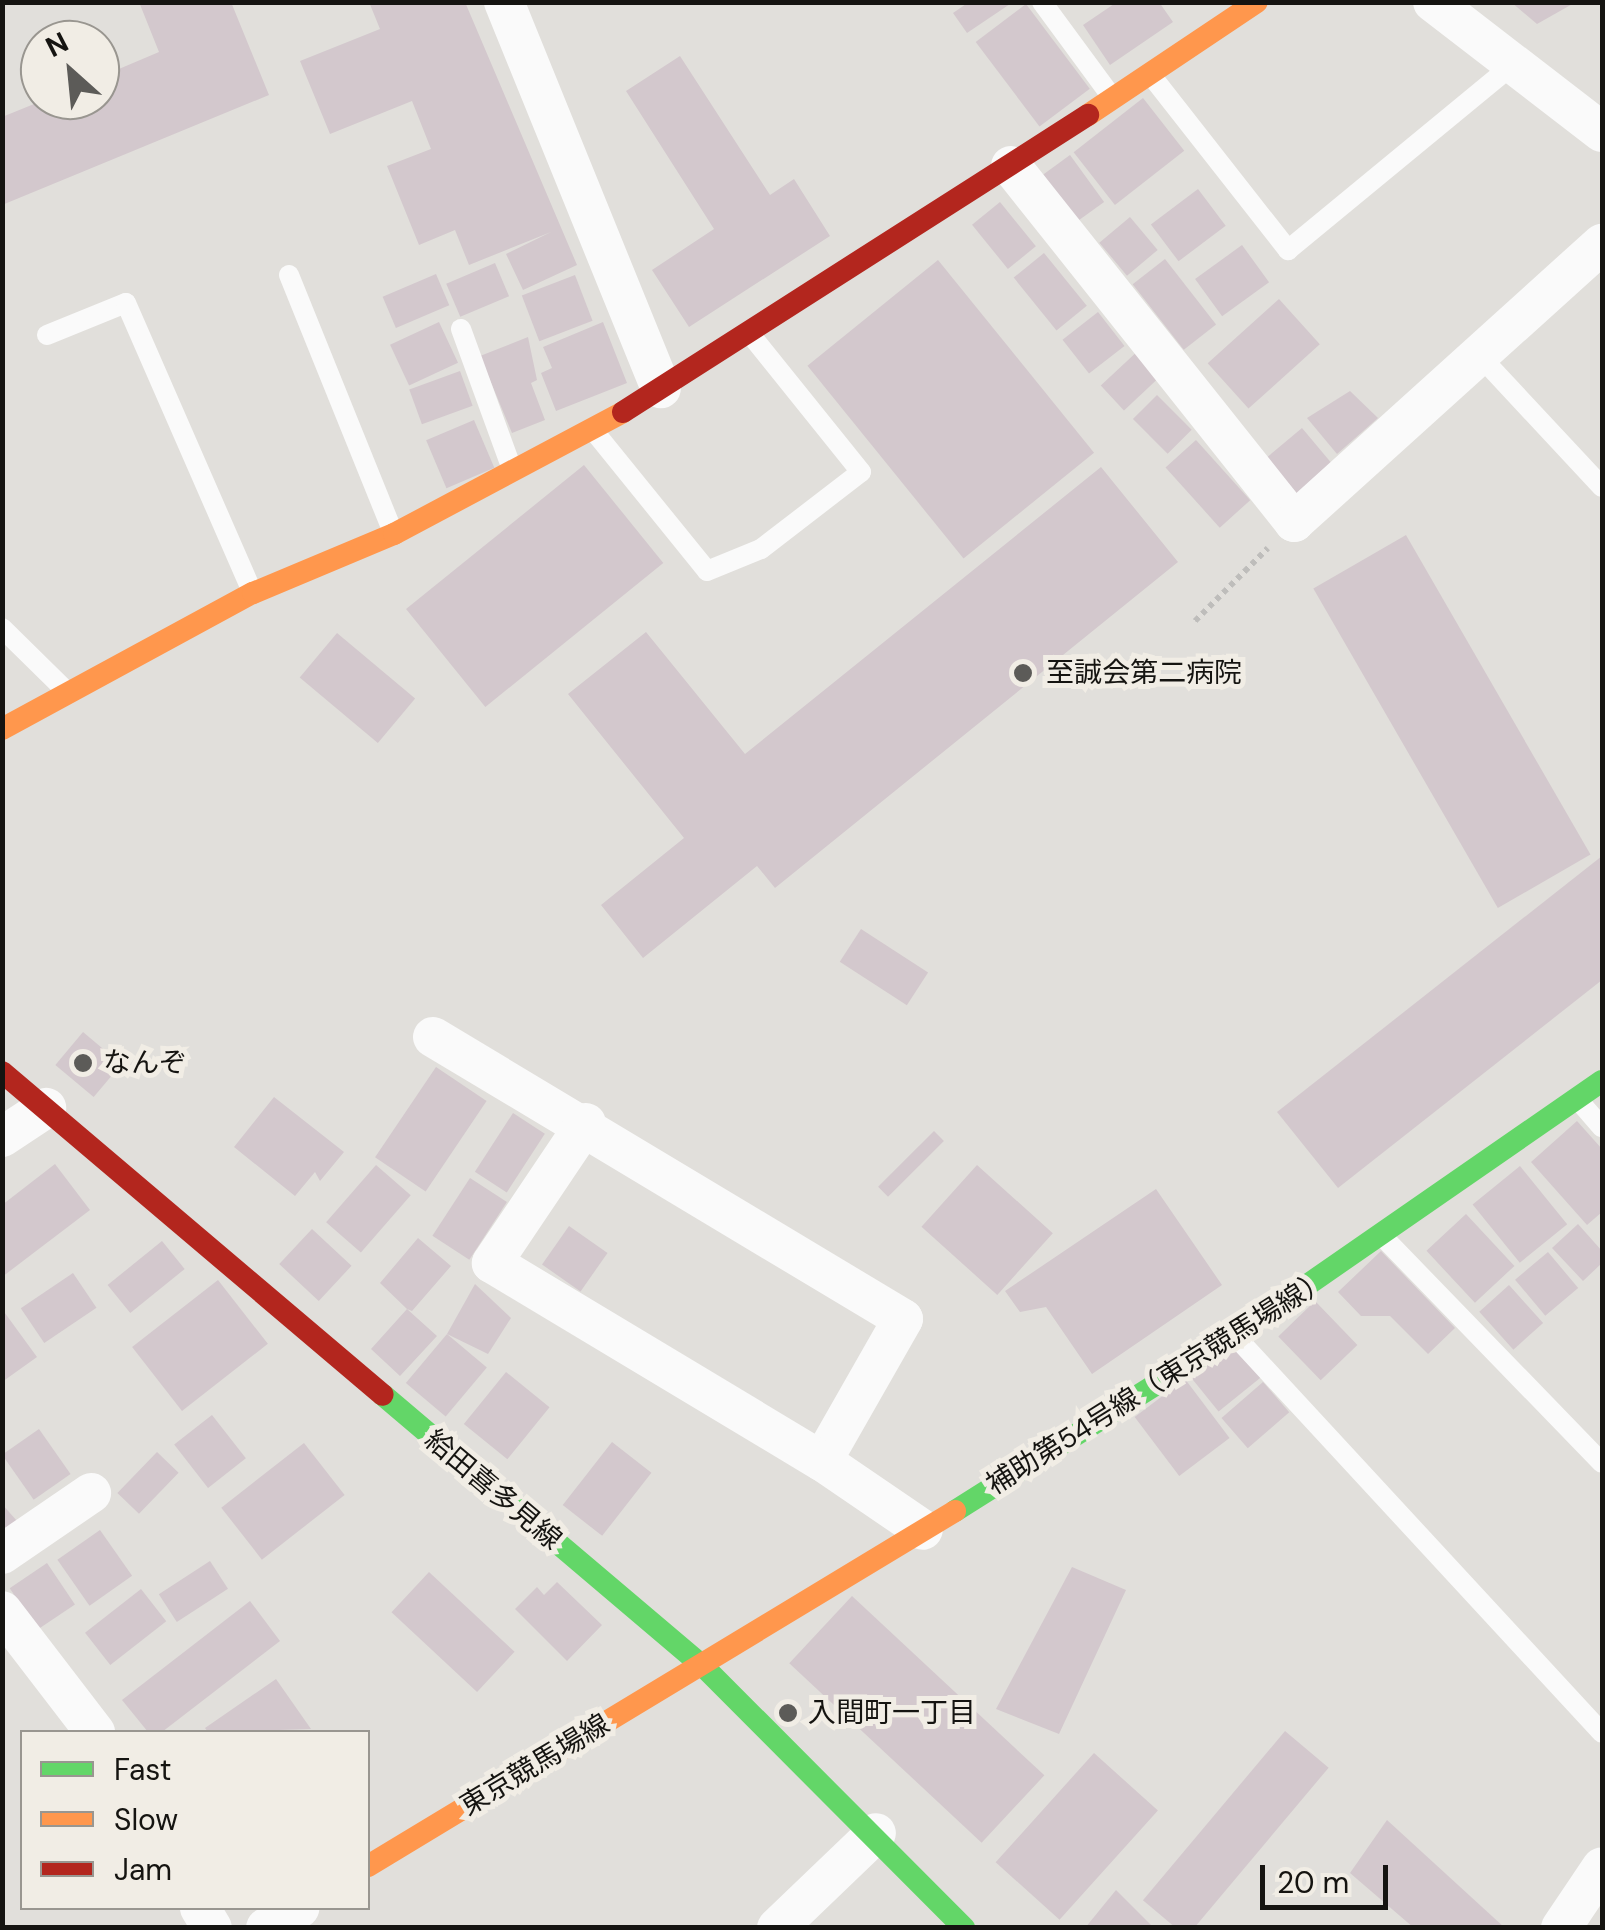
<!DOCTYPE html>
<html>
<head>
<meta charset="utf-8">
<style>
  body { margin:0 }
  #map { position:relative; width:1605px; height:1930px; overflow:hidden; background:#e1dfdb; font-family:"DM Sans","Noto Sans JP",sans-serif }
  div>[style] { position:absolute }
  [style*='--x'] { left:calc(var(--x)*1px); top:calc(var(--y)*1px); width:calc(var(--w)*1px); rotate:calc(var(--a)*1deg) }
  .building>* { inset:0; background:#d3c8cd; transform-origin:0 0 }
  .path>* { height:6px; margin-top:-3px; transform-origin:0; background:repeating-linear-gradient(90deg,#bebdbb 0 5px,transparent 0 10px) }
  .lane>* { height:20px; margin:-10px; padding:0 10px; transform-origin:10px; border-radius:10px; background:#fafafa }
  .street>* { height:40px; margin:-20px; padding:0 20px; transform-origin:20px; border-radius:20px; background:#fafafa }
  .fast>* { height:22px; margin:-11px; padding:0 11px; transform-origin:11px; border-radius:11px; background:#63d668 }
  .slow>* { height:22px; margin:-11px; padding:0 11px; transform-origin:11px; border-radius:11px; background:#ff974d }
  .jam>* { height:22px; margin:-11px; padding:0 11px; transform-origin:11px; border-radius:11px; background:#b3261e }
  .dots>* { width:28px; height:28px; translate:-50% -50%; box-sizing:border-box; border:5px solid #f1ede5; border-radius:50% }
  span { translate:-50% -50%; white-space:nowrap; text-align:center; line-height:1.15; -webkit-text-stroke:10px #f1ede5; paint-order:stroke }
  .poi-label { font-size:28px; color:#151411 }
  .left { translate:0 -50%; text-align:left }
  .street-label { font-size:28px; color:#151411 }
  .frame { position:absolute; inset:0; border:5px solid #151411; pointer-events:none }
  .legend { position:absolute; left:20px; top:1730px; width:350px; height:180px; box-sizing:border-box; background:#f1ede5; border:2px solid #999690; margin:0; padding:12px 18px; list-style:none; font-size:30px; color:#151411 }
  .legend li { display:flex; align-items:center; gap:20px; height:50px }
  .legend b { width:50px; border:2px solid #999690 }
  .north { position:absolute; left:20px; top:20px; width:100px; height:100px; box-sizing:border-box; background:#f1ede5; border:2px solid #999690; border-radius:50%; rotate:333deg; font-size:28px; font-weight:700; line-height:40px; text-align:center; color:#151411 }
  .north::after { content:''; display:block; margin:auto; width:35px; height:45px; background:#5c5b58; clip-path:polygon(50% 0,100% 100%,50% 72%,0 100%) }
  .scale { position:absolute; left:1260px; top:1865px; width:128px; height:45px; box-sizing:border-box; border:5px solid #151411; border-top:0; padding-left:12px; font-size:30px; line-height:35px; white-space:nowrap; color:#151411; -webkit-text-stroke:8px #f1ede5; paint-order:stroke }
</style>
</head>
<body>
<div id="map">
  <div class="building">
    <i style="clip-path:polygon(139px 2px,231px 2px,269px 95px,2px 205px,2px 117px,44px 100px,100px 100px,100px 77px,159px 52px)"></i>
    <i style="clip-path:polygon(369px 2px,465px 2px,577px 265px,523px 290px,506px 254px,551px 232px,469px 265px,455px 230px,419px 245px,387px 166px,431px 149px,412px 101px,330px 134px,300px 61px,380px 29px)"></i>
    <i style="clip-path:polygon(969px 2px,1013px 2px,967px 33px,953px 13px)"></i>
    <i style="clip-path:polygon(1117px 2px,1159px 2px,1173px 22px,1110px 65px,1083px 25px)"></i>
    <i style="clip-path:polygon(1511px 2px,1576px 2px,1537px 24px)"></i>
    <i style="left:1026px;top:4px;width:106px;height:63px;rotate:53deg"></i>
    <i style="clip-path:polygon(680px 56px,770px 195px,794px 179px,830px 236px,689px 327px,652px 270px,714px 229px,626px 91px)"></i>
    <i style="left:1143px;top:98px;width:67px;height:88px;rotate:52deg"></i>
    <i style="left:1070px;top:155px;width:58px;height:33px;rotate:54deg"></i>
    <i style="left:1198px;top:189px;width:46px;height:59px;rotate:53deg"></i>
    <i style="left:1000px;top:202px;width:57px;height:36px;rotate:51deg"></i>
    <i style="left:1130px;top:217px;width:43px;height:40px;rotate:50deg"></i>
    <i style="left:1242px;top:245px;width:46px;height:58px;rotate:54deg"></i>
    <i style="left:1044px;top:253px;width:68px;height:39px;rotate:51deg"></i>
    <i style="left:1165px;top:259px;width:83px;height:41px;rotate:52deg"></i>
    <i style="left:938px;top:260px;width:248px;height:168px;rotate:51deg"></i>
    <i style="left:495px;top:263px;width:36px;height:53px;rotate:67deg"></i>
    <i style="left:436px;top:274px;width:34px;height:58px;rotate:67deg"></i>
    <i style="left:575px;top:275px;width:49px;height:57px;rotate:69deg"></i>
    <i style="left:1279px;top:299px;width:61px;height:96px;rotate:48deg"></i>
    <i style="left:1098px;top:312px;width:43px;height:45px;rotate:52deg"></i>
    <i style="left:439px;top:322px;width:45px;height:54px;rotate:65deg"></i>
    <i style="clip-path:polygon(603px 322px,627px 383px,556px 411px,541px 373px,552px 368px,543px 347px)"></i>
    <i style="clip-path:polygon(528px 337px,537px 380px,531px 383px,545px 420px,512px 433px,480px 356px)"></i>
    <i style="left:1141px;top:348px;width:34px;height:55px;rotate:47deg"></i>
    <i style="left:460px;top:371px;width:37px;height:54px;rotate:70deg"></i>
    <i style="clip-path:polygon(1350px 391px,1378px 418px,1337px 454px,1307px 418px)"></i>
    <i style="left:1157px;top:395px;width:49px;height:34px;rotate:45deg"></i>
    <i style="left:474px;top:420px;width:52px;height:52px;rotate:67deg"></i>
    <i style="left:1302px;top:428px;width:47px;height:46px;rotate:50deg"></i>
    <i style="left:1196px;top:440px;width:81px;height:41px;rotate:48deg"></i>
    <i style="left:584px;top:465px;width:126px;height:229px;rotate:51deg"></i>
    <i style="clip-path:polygon(1101px 467px,1178px 562px,775px 888px,757px 866px,643px 958px,601px 905px,684px 838px,568px 694px,646px 632px,745px 754px)"></i>
    <i style="left:1406px;top:535px;width:369px;height:107px;rotate:60deg"></i>
    <i style="left:337px;top:633px;width:102px;height:58px;rotate:40deg"></i>
    <i style="clip-path:polygon(1602px 856px,1602px 980px,1338px 1188px,1277px 1112px)"></i>
    <i style="left:861px;top:929px;width:80px;height:39px;rotate:33deg"></i>
    <i style="left:83px;top:1032px;width:50px;height:43px;rotate:40deg"></i>
    <i style="left:436px;top:1067px;width:61px;height:109px;rotate:34deg"></i>
    <i style="clip-path:polygon(274px 1097px,344px 1152px,320px 1181px,315px 1172px,295px 1196px,234px 1147px)"></i>
    <i style="left:513px;top:1113px;width:38px;height:70px;rotate:33deg"></i>
    <i style="clip-path:polygon(1577px 1121px,1602px 1149px,1602px 1212px,1587px 1225px,1531px 1162px)"></i>
    <i style="left:934px;top:1131px;width:14px;height:79px;rotate:45deg"></i>
    <i style="clip-path:polygon(55px 1164px,90px 1210px,2px 1277px,2px 1205px)"></i>
    <i style="left:376px;top:1165px;width:46px;height:76px;rotate:41deg"></i>
    <i style="left:977px;top:1165px;width:102px;height:83px;rotate:42deg"></i>
    <i style="left:1520px;top:1166px;width:75px;height:61px;rotate:51deg"></i>
    <i style="left:470px;top:1178px;width:44px;height:69px;rotate:33deg"></i>
    <i style="clip-path:polygon(1156px 1189px,1222px 1285px,1092px 1374px,1046px 1307px,1020px 1312px,1005px 1291px)"></i>
    <i style="left:1466px;top:1214px;width:71px;height:54px;rotate:47deg"></i>
    <i style="clip-path:polygon(1578px 1224px,1602px 1251px,1602px 1263px,1583px 1281px,1552px 1248px)"></i>
    <i style="left:569px;top:1226px;width:47px;height:47px;rotate:35deg"></i>
    <i style="left:312px;top:1229px;width:54px;height:48px;rotate:43deg"></i>
    <i style="clip-path:polygon(418px 1238px,451px 1266px,412px 1311px,407px 1309px,437px 1336px,400px 1376px,371px 1349px,407px 1309px,380px 1283px)"></i>
    <i style="left:162px;top:1241px;width:36px;height:70px;rotate:51deg"></i>
    <i style="clip-path:polygon(1381px 1251px,1455px 1328px,1428px 1354px,1390px 1316px,1361px 1316px,1338px 1292px)"></i>
    <i style="left:1548px;top:1252px;width:47px;height:43px;rotate:50deg"></i>
    <i style="left:73px;top:1273px;width:42px;height:63px;rotate:56deg"></i>
    <i style="left:218px;top:1280px;width:81px;height:109px;rotate:52deg"></i>
    <i style="clip-path:polygon(475px 1284px,511px 1318px,488px 1354px,447px 1334px)"></i>
    <i style="left:1509px;top:1285px;width:51px;height:40px;rotate:48deg"></i>
    <i style="left:1315px;top:1301px;width:61px;height:51px;rotate:46deg"></i>
    <i style="clip-path:polygon(2px 1309px,37px 1357px,2px 1382px)"></i>
    <i style="left:447px;top:1334px;width:52px;height:64px;rotate:40deg"></i>
    <i style="left:1233px;top:1342px;width:45px;height:55px;rotate:51deg"></i>
    <i style="left:506px;top:1372px;width:56px;height:67px;rotate:39deg"></i>
    <i style="left:1185px;top:1379px;width:74px;height:63px;rotate:53deg"></i>
    <i style="left:1263px;top:1382px;width:40px;height:55px;rotate:49deg"></i>
    <i style="left:212px;top:1415px;width:55px;height:48px;rotate:52deg"></i>
    <i style="left:39px;top:1429px;width:55px;height:45px;rotate:55deg"></i>
    <i style="left:612px;top:1442px;width:50px;height:80px;rotate:38deg"></i>
    <i style="left:304px;top:1443px;width:66px;height:105px;rotate:52deg"></i>
    <i style="left:157px;top:1452px;width:30px;height:57px;rotate:44deg"></i>
    <i style="clip-path:polygon(2px 1504px,17px 1521px,2px 1533px)"></i>
    <i style="left:100px;top:1530px;width:56px;height:52px;rotate:55deg"></i>
    <i style="left:210px;top:1561px;width:33px;height:61px;rotate:57deg"></i>
    <i style="left:47px;top:1563px;width:50px;height:45px;rotate:56deg"></i>
    <i style="clip-path:polygon(1072px 1567px,1126px 1590px,1059px 1734px,996px 1709px)"></i>
    <i style="left:429px;top:1572px;width:117px;height:55px;rotate:43deg"></i>
    <i style="clip-path:polygon(557px 1582px,602px 1625px,567px 1661px,515px 1609px,537px 1587px,544px 1595px)"></i>
    <i style="left:141px;top:1589px;width:41px;height:71px;rotate:52deg"></i>
    <i style="left:852px;top:1596px;width:263px;height:92px;rotate:43deg"></i>
    <i style="clip-path:polygon(250px 1601px,280px 1641px,162px 1732px,148px 1732px,122px 1700px)"></i>
    <i style="clip-path:polygon(276px 1679px,311px 1729px,208px 1732px,205px 1728px)"></i>
    <i style="left:1285px;top:1731px;width:57px;height:221px;rotate:40deg"></i>
    <i style="left:1094px;top:1753px;width:86px;height:147px;rotate:42deg"></i>
    <i style="clip-path:polygon(1387px 1820px,1505px 1928px,1414px 1928px,1350px 1873px)"></i>
    <i style="clip-path:polygon(1116px 1890px,1154px 1928px,1085px 1928px)"></i>
  </div>
  <div class="path">
    <i style="--x:1195;--y:621;--w:103;--a:-45"></i>
  </div>
  <div class="lane">
    <i style="--x:1042;--y:2;--w:117;--a:53.7"></i>
    <i style="--x:1150;--y:74;--w:224;--a:51.9"></i>
    <i style="--x:1288;--y:250;--w:289;--a:-39.5"></i>
    <i style="--x:289;--y:275;--w:277;--a:68"></i>
    <i style="--x:461;--y:329;--w:149;--a:70"></i>
    <i style="--x:47;--y:335;--w:85;--a:-22.1"></i>
    <i style="--x:126;--y:303;--w:315;--a:66.4"></i>
    <i style="--x:1478;--y:354;--w:182;--a:47"></i>
    <i style="--x:593;--y:430;--w:181;--a:51"></i>
    <i style="--x:707;--y:571;--w:58;--a:-22.2"></i>
    <i style="--x:761;--y:549;--w:126;--a:-37.6"></i>
    <i style="--x:861;--y:472;--w:176;--a:-128.8"></i>
    <i style="--x:2;--y:628;--w:88;--a:44.5"></i>
    <i style="--x:1579;--y:1101;--w:35;--a:49"></i>
    <i style="--x:1384;--y:1238;--w:313;--a:45.9"></i>
    <i style="--x:1236;--y:1337;--w:539;--a:47.25"></i>
  </div>
  <div class="street">
    <i style="--x:504;--y:2;--w:417;--a:67.9"></i>
    <i style="--x:1433;--y:2;--w:213;--a:37.6"></i>
    <i style="--x:1011;--y:166;--w:455;--a:51.5"></i>
    <i style="--x:1294;--y:522;--w:415;--a:-42.1"></i>
    <i style="--x:433;--y:1037;--w:548;--a:30.96"></i>
    <i style="--x:903;--y:1319;--w:163;--a:119.7"></i>
    <i style="--x:586;--y:1123;--w:169;--a:123.9"></i>
    <i style="--x:492;--y:1263;--w:385;--a:31"></i>
    <i style="--x:822;--y:1461;--w:122;--a:34.3"></i>
    <i style="--x:2;--y:1137;--w:53;--a:-33.4"></i>
    <i style="--x:2;--y:1554;--w:108;--a:-34.4"></i>
    <i style="--x:2;--y:1611;--w:153;--a:52.5"></i>
    <i style="--x:200;--y:1908;--w:23;--a:59"></i>
    <i style="--x:266;--y:1928;--w:39;--a:-31"></i>
    <i style="--x:777;--y:1928;--w:137;--a:-43.8"></i>
    <i style="--x:1561;--y:1928;--w:73;--a:-56.1"></i>
  </div>
  <div class="fast">
    <i style="--x:383;--y:1395;--w:419;--a:40.3"></i>
    <i style="--x:703;--y:1666;--w:370;--a:45.1"></i>
    <i style="--x:955;--y:1511;--w:331;--a:-32.2"></i>
    <i style="--x:1235;--y:1335;--w:446;--a:-34.7"></i>
  </div>
  <div class="slow">
    <i style="--x:1088;--y:115;--w:203;--a:-33.8"></i>
    <i style="--x:2;--y:729;--w:285;--a:-28.5"></i>
    <i style="--x:253;--y:593;--w:153;--a:-22.7"></i>
    <i style="--x:394;--y:534;--w:259;--a:-28"></i>
    <i style="--x:368;--y:1866;--w:686;--a:-31.16"></i>
  </div>
  <div class="jam">
    <i style="--x:623;--y:412;--w:552;--a:-32.57"></i>
    <i style="--x:2;--y:1072;--w:499;--a:40.3"></i>
  </div>
  <div class="dots">
    <i style="left:1023px;top:673px;background:#5c5b58"></i>
    <i style="left:83px;top:1063px;background:#5c5b58"></i>
    <i style="left:788px;top:1713px;background:#5c5b58"></i>
  </div>
  <div class="poi-label">
    <span class="left" style="left:1046px;top:673px">至誠会第二病院</span>
    <span class="left" style="left:103px;top:1063px">なんぞ</span>
    <span class="left" style="left:808px;top:1713px">入間町一丁目</span>
  </div>
  <div class="street-label">
    <span style="left:1158px;top:1382px;rotate:-32deg">補助第54号線（東京競馬場線）</span>
    <span style="left:493px;top:1490px;rotate:40deg">給田喜多見線</span>
    <span style="left:535px;top:1765px;rotate:-31deg">東京競馬場線</span>
  </div>
  <div class="frame"></div>
  <ul class="legend">
  <li><b style="height:12px;background:#63d668"></b>Fast</li>
  <li><b style="height:12px;background:#ff974d"></b>Slow</li>
  <li><b style="height:12px;background:#b3261e"></b>Jam</li>
  </ul>
  <div class="north">N</div>
  <div class="scale">20 m</div>
</div>
</body>
</html>
